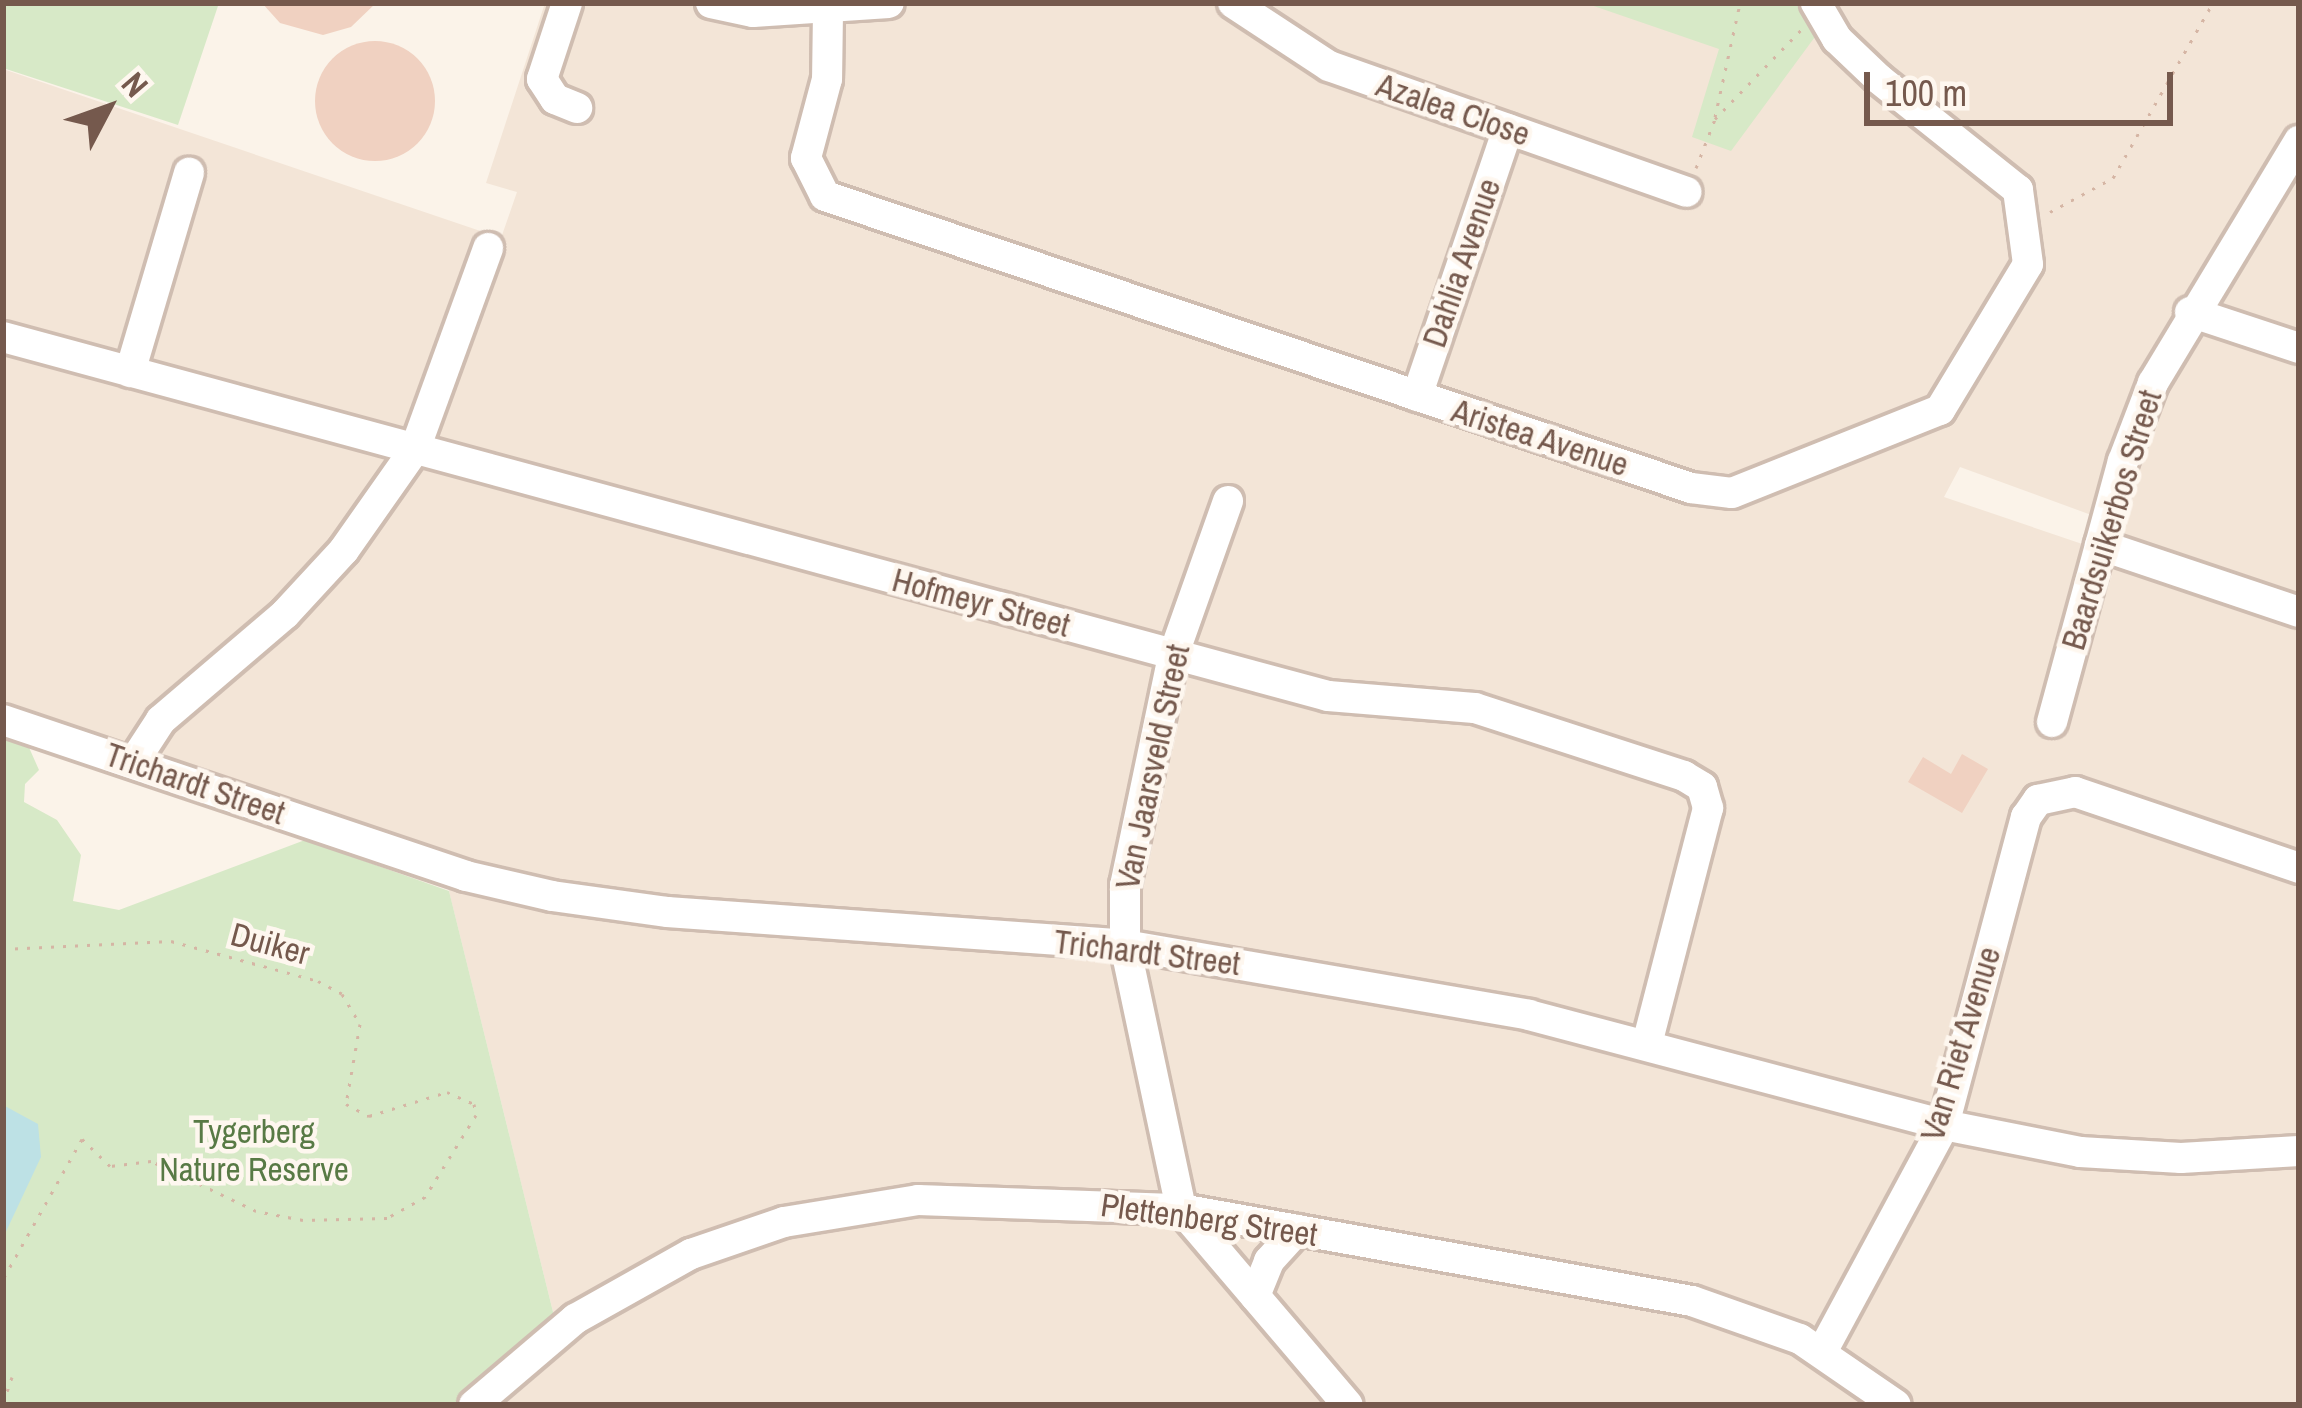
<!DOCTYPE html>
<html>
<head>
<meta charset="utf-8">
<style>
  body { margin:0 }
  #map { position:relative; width:2302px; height:1408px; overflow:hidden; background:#fbf3e9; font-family:"Archivo Narrow",sans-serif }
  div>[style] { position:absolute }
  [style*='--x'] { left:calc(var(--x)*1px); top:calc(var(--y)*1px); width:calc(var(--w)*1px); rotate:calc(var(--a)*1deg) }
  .residential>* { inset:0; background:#f3e5d7 }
  .green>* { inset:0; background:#d7e9c7 }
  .water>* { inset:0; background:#bde1e5 }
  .building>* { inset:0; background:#f0d1c1 }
  .round { border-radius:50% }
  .path>* { height:3px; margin-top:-1.5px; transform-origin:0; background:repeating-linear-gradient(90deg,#d5b5a4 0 3px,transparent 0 12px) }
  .roads { filter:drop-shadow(3px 0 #cfbdb1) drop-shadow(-3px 0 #cfbdb1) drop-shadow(0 3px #cfbdb1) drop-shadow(0 -3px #cfbdb1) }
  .minor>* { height:30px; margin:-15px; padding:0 15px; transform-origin:15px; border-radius:15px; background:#fff }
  span { translate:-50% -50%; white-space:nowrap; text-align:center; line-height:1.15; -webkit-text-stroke:9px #fef7ef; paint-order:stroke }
  .street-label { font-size:33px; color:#75594d }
  .park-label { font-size:33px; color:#587a45 }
  .frame { position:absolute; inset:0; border:6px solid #75594d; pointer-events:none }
  .north { position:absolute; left:48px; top:48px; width:120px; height:120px; -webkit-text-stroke:9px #fef7ef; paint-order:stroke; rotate:49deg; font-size:33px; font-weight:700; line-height:48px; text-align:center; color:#75594d }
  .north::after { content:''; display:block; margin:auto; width:42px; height:54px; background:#75594d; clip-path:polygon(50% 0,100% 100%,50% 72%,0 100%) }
  .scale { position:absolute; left:1864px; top:72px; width:309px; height:54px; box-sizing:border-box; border:6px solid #75594d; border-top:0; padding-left:15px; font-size:36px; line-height:42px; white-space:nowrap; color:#75594d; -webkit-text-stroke:9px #fef7ef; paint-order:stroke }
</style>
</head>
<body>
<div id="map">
  <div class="residential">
    <i style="clip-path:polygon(evenodd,545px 3px,2299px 3px,2299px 1405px,472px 1405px,555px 1320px,444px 871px,3px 721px,3px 69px,501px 238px,517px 192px,486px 183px,545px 3px,1960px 467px,2105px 520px,2097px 549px,1944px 497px,1960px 467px)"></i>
  </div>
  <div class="green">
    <i style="clip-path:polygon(3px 3px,219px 3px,178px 125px,3px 68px)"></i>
    <i style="clip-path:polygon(1585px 3px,1806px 3px,1820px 30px,1731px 151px,1692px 137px,1719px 49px)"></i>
    <i style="clip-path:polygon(3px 737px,27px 743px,39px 770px,25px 784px,24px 802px,57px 820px,81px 855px,73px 901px,119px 910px,305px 840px,449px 891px,555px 1320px,463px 1405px,3px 1405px)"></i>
  </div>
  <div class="water">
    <i style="clip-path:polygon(3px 1105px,38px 1124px,41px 1157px,3px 1238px)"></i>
  </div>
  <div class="building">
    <i style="clip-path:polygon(262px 3px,376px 3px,351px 27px,323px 35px,280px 23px)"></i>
    <i class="round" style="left:315px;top:41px;width:120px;height:120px"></i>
    <i style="clip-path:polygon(1962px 754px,1988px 769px,1962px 813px,1908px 782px,1923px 757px,1951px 774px)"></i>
  </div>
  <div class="path">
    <i style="--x:1715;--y:117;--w:117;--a:-77.6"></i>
    <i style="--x:1696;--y:168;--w:53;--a:-68.8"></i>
    <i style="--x:1715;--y:119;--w:124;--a:-46"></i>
    <i style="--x:2050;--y:212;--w:72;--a:-28.4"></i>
    <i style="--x:2113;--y:178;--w:202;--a:-60.3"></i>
    <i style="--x:3;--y:949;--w:168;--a:-2.7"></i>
    <i style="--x:171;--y:941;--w:152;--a:15.2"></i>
    <i style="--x:318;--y:981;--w:27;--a:28"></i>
    <i style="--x:342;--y:994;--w:35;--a:59"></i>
    <i style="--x:360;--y:1024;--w:81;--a:99.9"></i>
    <i style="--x:346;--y:1104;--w:26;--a:28"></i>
    <i style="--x:369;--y:1116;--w:82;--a:-17.1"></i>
    <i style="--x:447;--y:1092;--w:30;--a:24"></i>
    <i style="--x:474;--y:1104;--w:11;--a:80"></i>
    <i style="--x:476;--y:1115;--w:97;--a:121.9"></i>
    <i style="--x:425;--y:1197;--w:43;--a:151.1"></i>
    <i style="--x:387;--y:1218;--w:84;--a:178.6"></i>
    <i style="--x:303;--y:1220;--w:48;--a:-169.2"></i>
    <i style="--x:256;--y:1211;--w:116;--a:-154.5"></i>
    <i style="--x:151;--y:1161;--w:41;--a:173"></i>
    <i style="--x:110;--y:1166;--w:39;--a:-136"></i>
    <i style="--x:82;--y:1139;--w:161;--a:119.4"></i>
    <i style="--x:3;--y:1369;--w:12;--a:42"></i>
    <i style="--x:12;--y:1377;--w:28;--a:109"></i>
  </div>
  <div class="roads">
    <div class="minor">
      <i style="--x:567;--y:3;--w:80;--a:108.2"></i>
      <i style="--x:542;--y:79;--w:24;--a:57"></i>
      <i style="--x:555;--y:99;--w:24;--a:22"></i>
      <i style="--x:711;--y:3;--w:43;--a:12.1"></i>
      <i style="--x:753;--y:12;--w:136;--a:-3.8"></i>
      <i style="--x:1233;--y:3;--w:115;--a:33.3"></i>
      <i style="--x:1329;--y:66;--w:379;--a:19.4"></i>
      <i style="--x:828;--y:11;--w:68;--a:90.8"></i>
      <i style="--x:827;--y:79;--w:82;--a:104.9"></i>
      <i style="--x:806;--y:158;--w:42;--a:63.4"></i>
      <i style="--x:825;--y:196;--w:914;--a:18.63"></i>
      <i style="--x:1691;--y:488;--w:41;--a:7"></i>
      <i style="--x:1732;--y:493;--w:224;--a:-21.8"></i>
      <i style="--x:1940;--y:410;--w:170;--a:-58.9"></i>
      <i style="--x:2028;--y:264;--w:75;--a:-97.7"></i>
      <i style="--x:2018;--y:190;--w:178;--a:-141.4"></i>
      <i style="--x:1879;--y:79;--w:58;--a:-136.4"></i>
      <i style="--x:1837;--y:39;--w:42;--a:-120.3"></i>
      <i style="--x:2190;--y:312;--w:115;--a:18.3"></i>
      <i style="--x:3;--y:337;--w:1373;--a:15.16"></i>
      <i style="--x:1328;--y:696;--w:147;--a:4.7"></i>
      <i style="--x:1475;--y:708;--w:220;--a:18"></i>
      <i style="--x:1684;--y:776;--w:21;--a:31"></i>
      <i style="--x:1702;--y:787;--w:22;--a:74"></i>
      <i style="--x:1708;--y:808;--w:244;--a:104.5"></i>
      <i style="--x:130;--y:372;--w:208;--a:-73.5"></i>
      <i style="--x:1417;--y:396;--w:282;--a:-71.2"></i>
      <i style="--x:1228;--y:501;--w:164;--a:109.5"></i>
      <i style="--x:1173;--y:656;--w:234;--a:101.8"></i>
      <i style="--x:1125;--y:885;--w:60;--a:90"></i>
      <i style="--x:1125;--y:945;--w:270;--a:78"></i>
      <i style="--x:1181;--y:1209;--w:257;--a:49.6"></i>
      <i style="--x:2100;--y:545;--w:210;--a:18.6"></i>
      <i style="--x:3;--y:720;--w:489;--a:18.6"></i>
      <i style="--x:466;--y:876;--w:88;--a:13.1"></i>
      <i style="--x:552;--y:896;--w:117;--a:7.9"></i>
      <i style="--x:668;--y:912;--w:458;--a:4.1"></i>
      <i style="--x:1125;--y:945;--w:410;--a:9.8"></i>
      <i style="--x:1529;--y:1015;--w:429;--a:14.8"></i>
      <i style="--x:1944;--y:1125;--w:139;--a:11.2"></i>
      <i style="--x:2080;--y:1152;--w:101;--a:3.4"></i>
      <i style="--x:2181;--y:1158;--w:118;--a:-3.4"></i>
      <i style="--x:2052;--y:722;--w:270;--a:-74.8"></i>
      <i style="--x:2123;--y:461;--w:84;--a:-69"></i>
      <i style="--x:2153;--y:383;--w:283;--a:-58.9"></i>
      <i style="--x:133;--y:763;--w:51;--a:-56.9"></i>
      <i style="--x:161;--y:720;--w:163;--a:-40.5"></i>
      <i style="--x:285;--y:614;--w:87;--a:-47.3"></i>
      <i style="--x:344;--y:550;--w:123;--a:-54.9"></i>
      <i style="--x:415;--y:449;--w:214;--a:-70"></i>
      <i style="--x:1255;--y:1296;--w:38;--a:-68"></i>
      <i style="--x:1269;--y:1261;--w:42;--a:-47.9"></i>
      <i style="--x:1822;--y:1352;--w:258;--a:-61.7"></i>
      <i style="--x:1944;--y:1125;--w:319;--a:-75.1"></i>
      <i style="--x:2026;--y:817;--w:21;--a:-55"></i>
      <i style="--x:2038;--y:800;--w:38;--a:-12"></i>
      <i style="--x:2075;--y:792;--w:237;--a:18.7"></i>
      <i style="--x:474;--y:1405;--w:133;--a:-40.4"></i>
      <i style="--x:575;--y:1319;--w:133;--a:-29.3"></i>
      <i style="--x:691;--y:1254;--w:98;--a:-19"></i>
      <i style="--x:784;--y:1222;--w:136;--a:-9.3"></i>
      <i style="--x:918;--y:1200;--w:263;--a:2"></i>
      <i style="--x:1181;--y:1209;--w:519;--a:10.21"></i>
      <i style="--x:1692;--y:1301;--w:114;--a:19.4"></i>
      <i style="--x:1800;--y:1339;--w:116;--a:34.5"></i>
    </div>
  </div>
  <div class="street-label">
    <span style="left:1453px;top:110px;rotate:19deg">Azalea Close</span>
    <span style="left:1462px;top:263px;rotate:-71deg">Dahlia Avenue</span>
    <span style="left:1540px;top:438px;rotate:18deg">Aristea Avenue</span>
    <span style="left:2112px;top:520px;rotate:-73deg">Baardsuikerbos Street</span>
    <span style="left:981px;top:603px;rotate:15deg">Hofmeyr Street</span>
    <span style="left:1153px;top:767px;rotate:-78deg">Van Jaarsveld Street</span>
    <span style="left:195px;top:784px;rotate:19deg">Trichardt Street</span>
    <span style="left:270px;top:944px;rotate:15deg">Duiker</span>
    <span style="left:1147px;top:953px;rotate:7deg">Trichardt Street</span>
    <span style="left:1961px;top:1044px;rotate:-73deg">Van Riet Avenue</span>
    <span style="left:1209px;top:1220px;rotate:8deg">Plettenberg Street</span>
  </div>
  <div class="park-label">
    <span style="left:254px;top:1151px">Tygerberg<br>Nature Reserve</span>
  </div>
  <div class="frame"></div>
  <div class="north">N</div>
  <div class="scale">100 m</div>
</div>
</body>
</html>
